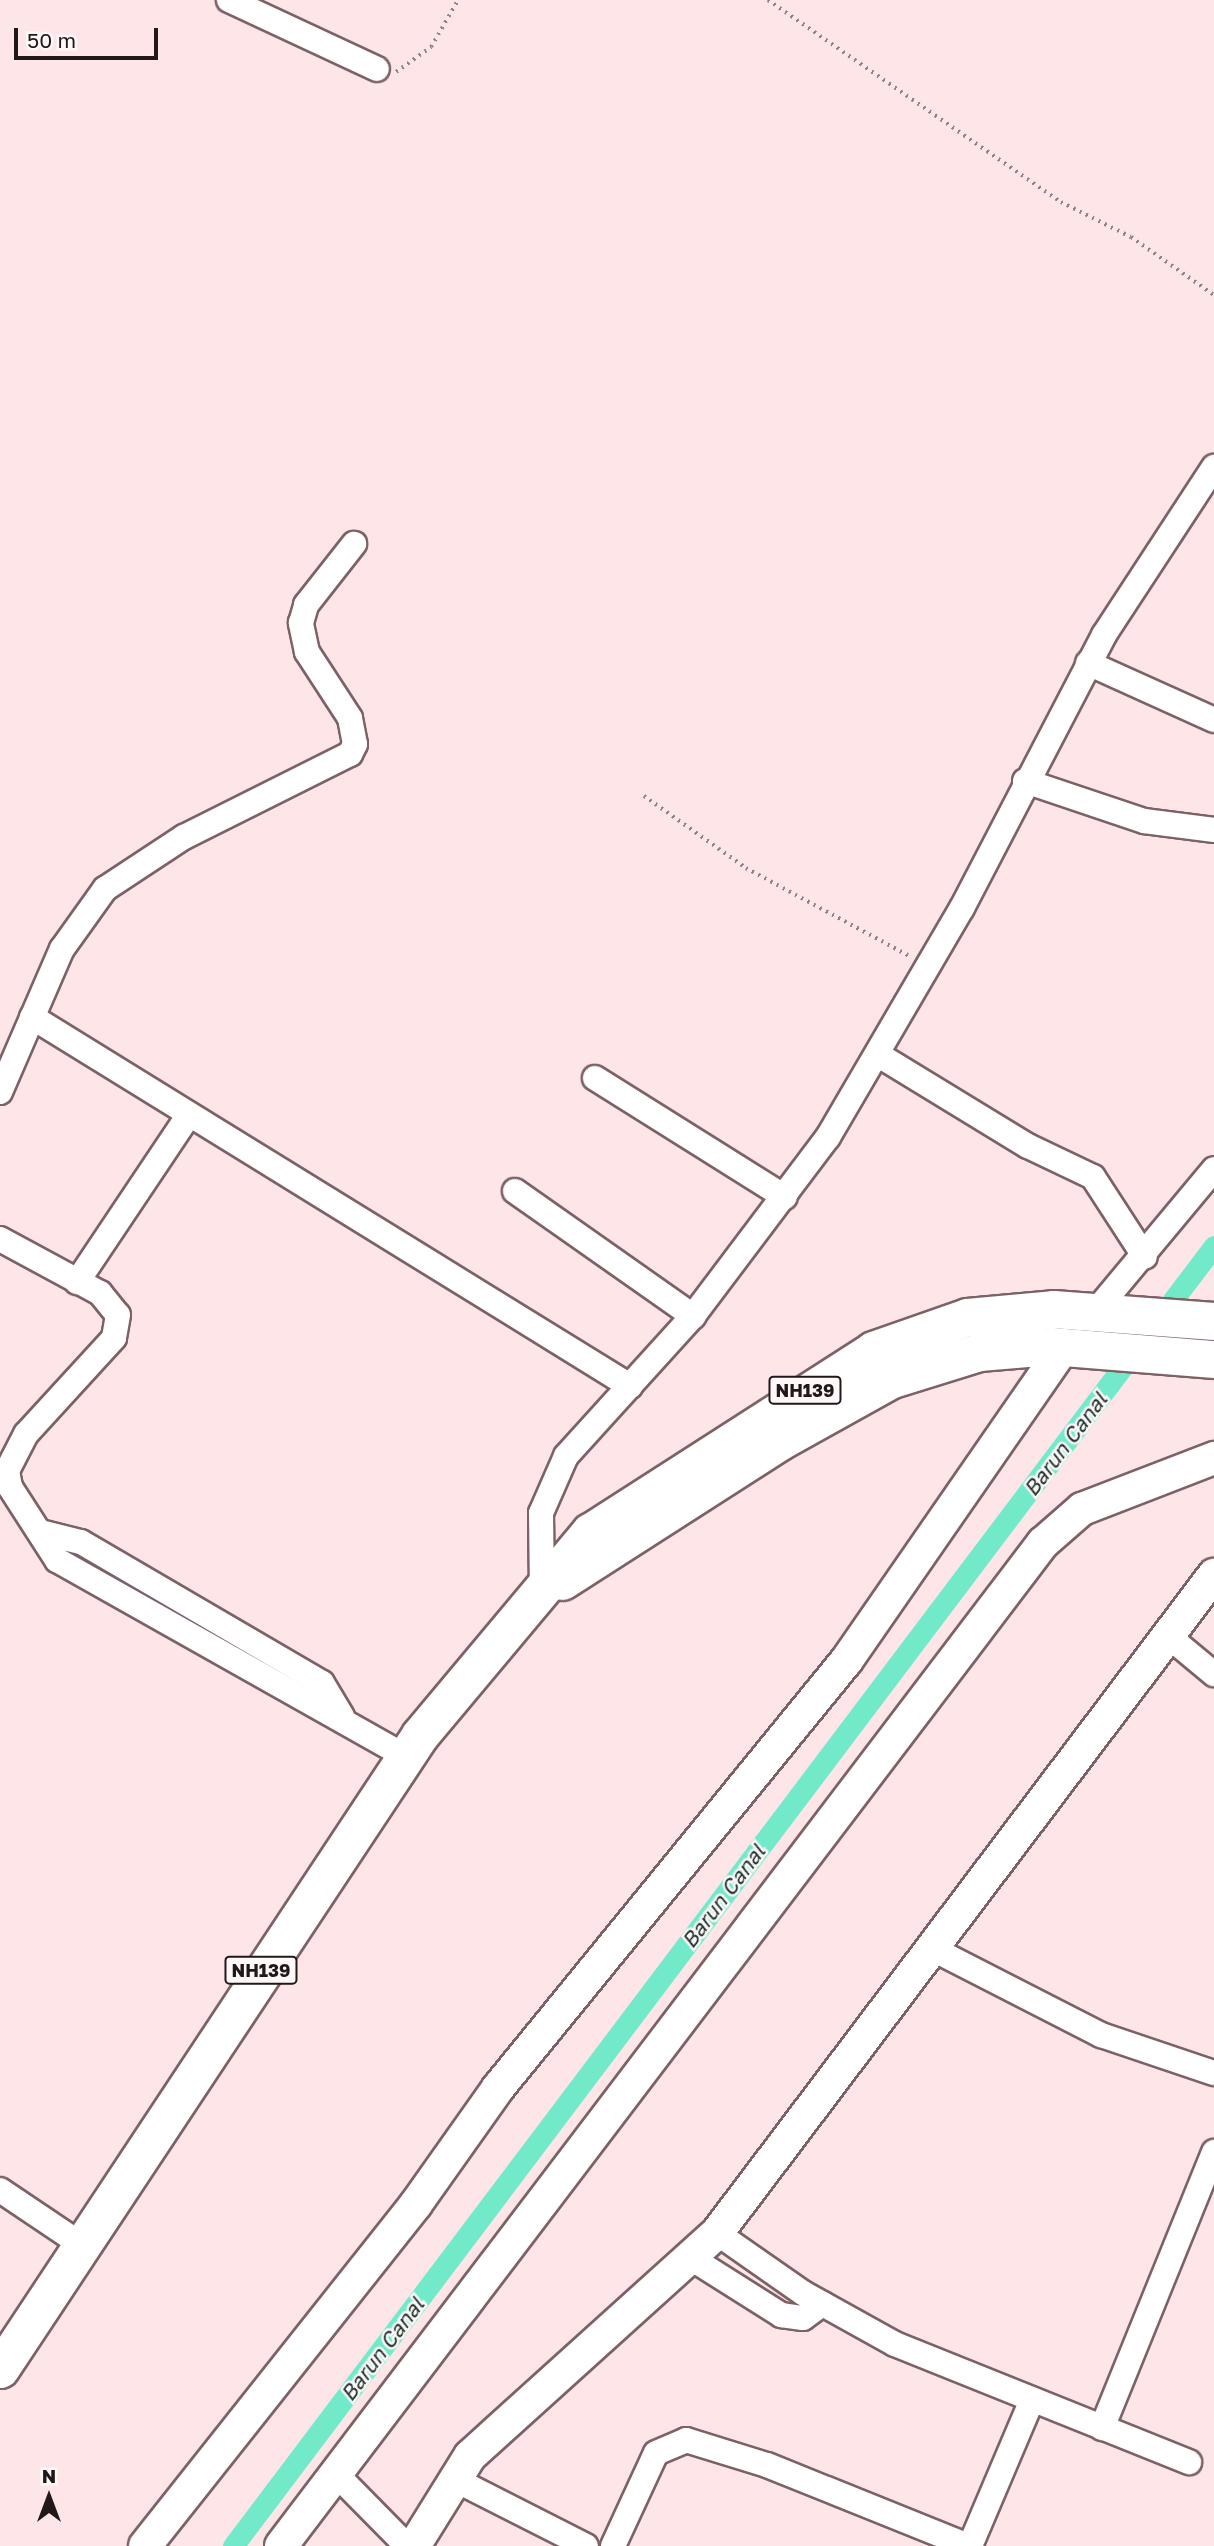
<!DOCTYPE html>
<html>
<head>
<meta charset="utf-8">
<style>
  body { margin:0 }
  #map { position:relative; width:1214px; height:2546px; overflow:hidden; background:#fee5e8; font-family:"Golos Text",sans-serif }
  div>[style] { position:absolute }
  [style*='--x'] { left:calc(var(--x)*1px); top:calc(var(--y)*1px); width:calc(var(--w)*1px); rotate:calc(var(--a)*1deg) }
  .canal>* { height:21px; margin:-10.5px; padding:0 10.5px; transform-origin:10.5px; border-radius:10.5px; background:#72eaca }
  .path>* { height:3.5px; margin-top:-1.75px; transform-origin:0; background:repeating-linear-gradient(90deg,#938183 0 2px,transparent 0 7px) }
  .roads { filter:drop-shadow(2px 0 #7d6265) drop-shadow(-2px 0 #7d6265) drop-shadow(0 2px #7d6265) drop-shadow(0 -2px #7d6265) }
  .minor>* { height:24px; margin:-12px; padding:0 12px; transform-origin:12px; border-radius:12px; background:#fff }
  .major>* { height:32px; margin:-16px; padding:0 16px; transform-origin:16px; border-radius:16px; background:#fff }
  .highway>* { height:37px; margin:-18.5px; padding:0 18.5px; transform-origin:18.5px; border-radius:18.5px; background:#fff }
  span { translate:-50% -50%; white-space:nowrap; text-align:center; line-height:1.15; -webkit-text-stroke:5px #fef8f8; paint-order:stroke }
  .shield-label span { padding:2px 5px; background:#fef8f8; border:2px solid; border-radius:5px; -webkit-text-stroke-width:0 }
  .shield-label { font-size:18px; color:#221819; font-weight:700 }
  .water-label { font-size:21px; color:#192e28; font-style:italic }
  .north { position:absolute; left:14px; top:2462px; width:70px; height:70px; -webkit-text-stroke:5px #fef8f8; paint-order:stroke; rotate:0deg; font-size:19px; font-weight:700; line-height:28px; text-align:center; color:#221819 }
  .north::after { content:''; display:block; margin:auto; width:24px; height:32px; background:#221819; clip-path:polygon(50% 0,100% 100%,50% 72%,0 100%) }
  .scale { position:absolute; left:14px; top:28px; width:144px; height:32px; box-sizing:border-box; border:4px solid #221819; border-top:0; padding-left:9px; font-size:21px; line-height:24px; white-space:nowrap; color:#221819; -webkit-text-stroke:5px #fef8f8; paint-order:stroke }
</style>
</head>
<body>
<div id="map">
  <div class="canal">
    <i style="--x:1157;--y:1321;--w:94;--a:-52.8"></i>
    <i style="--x:233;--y:2546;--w:1499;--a:-52.97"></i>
  </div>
  <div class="path">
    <i style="--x:768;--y:0;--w:356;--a:34.6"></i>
    <i style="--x:1061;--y:202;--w:78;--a:26.6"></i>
    <i style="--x:1131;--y:237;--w:101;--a:34.9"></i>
    <i style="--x:396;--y:72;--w:43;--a:-35.5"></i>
    <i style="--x:431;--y:47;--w:54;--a:-60.1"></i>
    <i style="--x:644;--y:796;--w:125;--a:35.2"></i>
    <i style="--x:746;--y:868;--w:187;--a:28.3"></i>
  </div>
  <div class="roads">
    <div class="minor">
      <i style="--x:229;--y:0;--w:163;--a:25"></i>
      <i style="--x:1088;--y:663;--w:138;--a:24.3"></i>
      <i style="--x:1025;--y:781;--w:126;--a:18.6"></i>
      <i style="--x:1144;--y:821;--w:71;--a:7.3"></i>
      <i style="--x:32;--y:1017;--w:703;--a:31.68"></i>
      <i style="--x:877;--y:1054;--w:177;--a:31.4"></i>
      <i style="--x:1028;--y:1146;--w:72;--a:25.5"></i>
      <i style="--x:1093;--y:1177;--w:95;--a:57"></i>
      <i style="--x:595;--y:1078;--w:224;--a:32.1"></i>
      <i style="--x:0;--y:1092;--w:156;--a:-66.6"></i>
      <i style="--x:62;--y:949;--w:74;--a:-54.4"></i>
      <i style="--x:105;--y:889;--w:95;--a:-33.4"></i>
      <i style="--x:184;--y:837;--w:186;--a:-26.6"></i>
      <i style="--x:350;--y:754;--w:11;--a:-63"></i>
      <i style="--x:355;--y:744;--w:26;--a:-101"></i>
      <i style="--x:350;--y:718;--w:79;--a:-123.1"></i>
      <i style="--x:307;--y:652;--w:30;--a:-102"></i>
      <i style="--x:301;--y:623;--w:19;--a:-74"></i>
      <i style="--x:306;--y:605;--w:78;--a:-51.8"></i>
      <i style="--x:515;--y:1191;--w:218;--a:35.1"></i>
      <i style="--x:0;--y:1239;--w:114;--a:28.4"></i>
      <i style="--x:100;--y:1293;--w:28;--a:51"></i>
      <i style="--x:118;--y:1315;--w:23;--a:100"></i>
      <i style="--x:114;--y:1338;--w:130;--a:132.5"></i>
      <i style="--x:26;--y:1434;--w:42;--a:117.2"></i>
      <i style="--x:7;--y:1471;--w:16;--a:79"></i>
      <i style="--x:10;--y:1487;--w:87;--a:57.2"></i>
      <i style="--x:57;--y:1560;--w:399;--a:29.4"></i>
      <i style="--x:77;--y:1282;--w:201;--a:-56.2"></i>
      <i style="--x:1095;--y:1312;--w:186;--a:-50.2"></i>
      <i style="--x:44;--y:1533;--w:38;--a:14"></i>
      <i style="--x:81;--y:1542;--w:279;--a:30.3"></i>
      <i style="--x:322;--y:1683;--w:39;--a:59"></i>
      <i style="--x:542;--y:1594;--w:81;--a:-90.7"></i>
      <i style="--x:541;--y:1513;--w:62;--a:-66.3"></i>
      <i style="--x:566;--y:1456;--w:189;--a:-47.8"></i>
      <i style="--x:693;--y:1316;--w:224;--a:-53"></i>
      <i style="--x:828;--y:1137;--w:265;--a:-59.7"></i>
      <i style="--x:962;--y:908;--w:308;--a:-62.5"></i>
      <i style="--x:1104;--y:635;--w:201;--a:-56.8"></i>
      <i style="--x:1168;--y:1636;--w:60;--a:39.6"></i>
      <i style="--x:931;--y:1948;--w:191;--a:27.1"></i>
      <i style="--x:1101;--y:2035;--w:119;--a:18.6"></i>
      <i style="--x:0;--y:2190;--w:99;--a:33.9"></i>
      <i style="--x:717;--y:2233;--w:105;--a:34.9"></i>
      <i style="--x:803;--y:2293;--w:105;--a:29"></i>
      <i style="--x:895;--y:2344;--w:317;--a:21.9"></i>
      <i style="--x:691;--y:2258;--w:107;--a:32.3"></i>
      <i style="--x:781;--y:2315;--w:22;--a:8"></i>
      <i style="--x:803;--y:2318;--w:24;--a:-36"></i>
      <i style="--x:1102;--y:2428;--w:298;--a:-67.9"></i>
      <i style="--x:335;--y:2473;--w:103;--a:45.4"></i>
      <i style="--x:452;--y:2478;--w:150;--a:26.9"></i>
      <i style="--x:613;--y:2546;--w:102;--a:-65.2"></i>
      <i style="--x:656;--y:2453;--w:33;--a:-23"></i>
      <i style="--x:686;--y:2440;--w:85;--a:17.2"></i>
      <i style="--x:767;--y:2465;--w:218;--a:21.9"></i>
      <i style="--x:970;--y:2546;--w:159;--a:-67"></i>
    </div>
    <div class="major">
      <i style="--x:145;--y:2546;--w:436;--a:-51.6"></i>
      <i style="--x:416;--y:2204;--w:142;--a:-54.7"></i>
      <i style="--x:498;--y:2088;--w:552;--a:-50.81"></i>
      <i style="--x:847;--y:1660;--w:381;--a:-55.3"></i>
      <i style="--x:281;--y:2546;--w:1260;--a:-52.78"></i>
      <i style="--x:1043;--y:1543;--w:52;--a:-41.1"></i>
      <i style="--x:1082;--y:1509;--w:142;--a:-21.1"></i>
      <i style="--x:414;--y:2546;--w:106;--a:-58.1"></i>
      <i style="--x:470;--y:2456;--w:333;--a:-42.1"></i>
      <i style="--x:717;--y:2233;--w:825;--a:-52.94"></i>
    </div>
    <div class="highway">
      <i style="--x:562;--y:1581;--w:259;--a:-32.7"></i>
      <i style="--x:780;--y:1441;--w:128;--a:-29"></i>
      <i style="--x:892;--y:1379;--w:91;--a:-17.2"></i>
      <i style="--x:979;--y:1352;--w:72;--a:-4.8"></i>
      <i style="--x:1051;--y:1346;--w:164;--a:4.6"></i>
      <i style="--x:0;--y:2369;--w:760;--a:-56.48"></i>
      <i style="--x:420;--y:1735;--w:265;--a:-50.1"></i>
      <i style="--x:590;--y:1532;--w:336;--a:-32.7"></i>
      <i style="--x:873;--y:1350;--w:100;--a:-19.3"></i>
      <i style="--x:967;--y:1317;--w:86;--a:-5.3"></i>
      <i style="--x:1053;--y:1309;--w:161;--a:4.3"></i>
    </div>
  </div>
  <div class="shield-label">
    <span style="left:805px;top:1390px">NH139</span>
    <span style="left:261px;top:1970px">NH139</span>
  </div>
  <div class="water-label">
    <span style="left:1065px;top:1444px;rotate:-53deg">Barun Canal</span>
    <span style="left:723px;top:1896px;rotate:-53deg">Barun Canal</span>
    <span style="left:382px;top:2349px;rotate:-53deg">Barun Canal</span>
  </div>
  <div class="north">N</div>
  <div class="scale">50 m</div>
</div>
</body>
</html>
